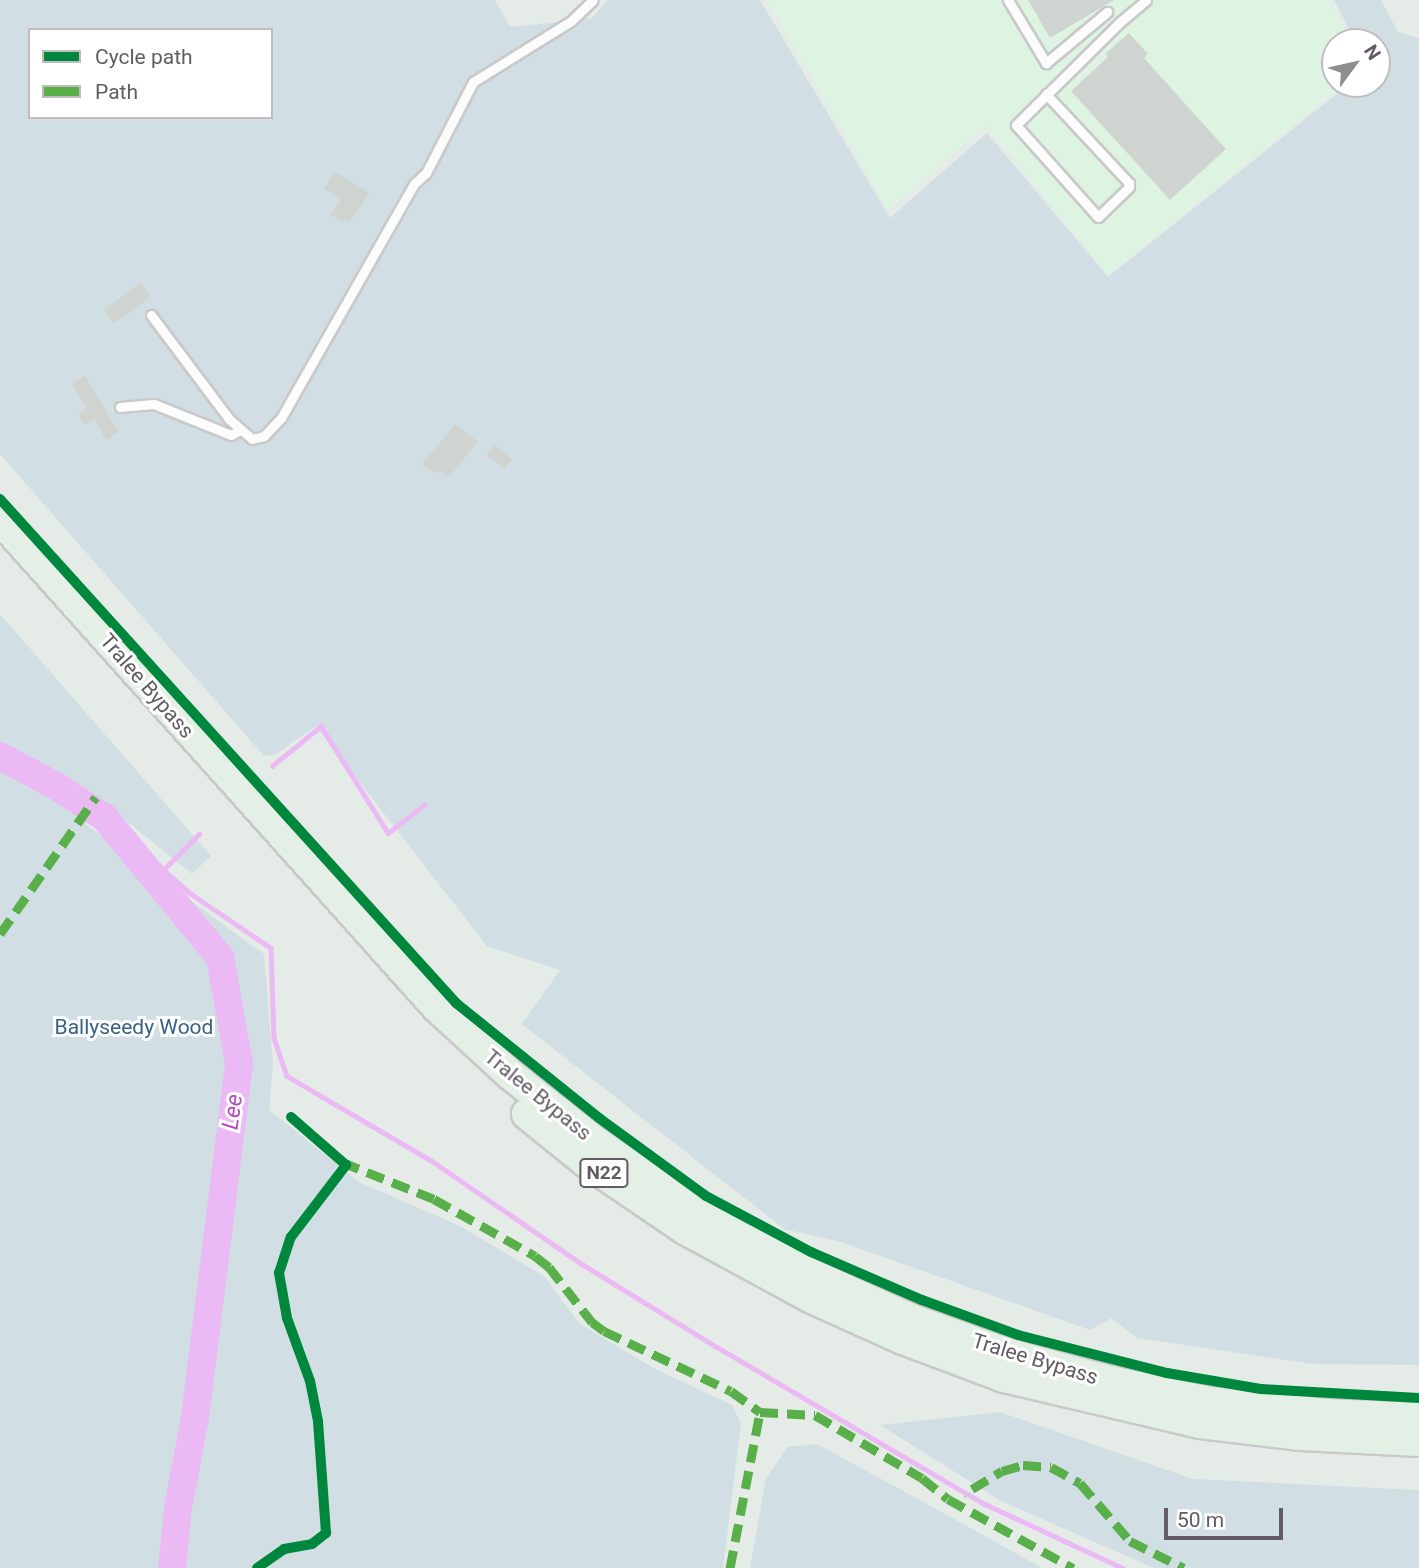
<!DOCTYPE html>
<html>
<head>
<meta charset="utf-8">
<style>
  body { margin:0 }
  #map { position:relative; width:1419px; height:1568px; overflow:hidden; background:#e5ebe6; font-family:Roboto,sans-serif }
  div>[style] { position:absolute }
  [style*='--x'] { left:calc(var(--x)*1px); top:calc(var(--y)*1px); width:calc(var(--w)*1px); rotate:calc(var(--a)*1deg) }
  .commercial>* { inset:0; background:#def4e2 }
  .green>* { inset:0; background:#d1dfe4 }
  .stream>* { height:4.5px; margin:-2.25px; padding:0 2.25px; transform-origin:2.25px; border-radius:2.25px; background:#ebbaf4 }
  .river>* { height:28px; margin:-14px; padding:0 14px; transform-origin:14px; border-radius:14px; background:#ebbaf4 }
  .building>* { inset:0; background:#d0d4d0; transform-origin:0 0 }
  .path>* { height:2.5px; margin-top:-1.25px; transform-origin:0; background:repeating-linear-gradient(90deg,#ccccd1 0 7px,transparent 0 10.5px) }
  .roads { filter:drop-shadow(2px 0 #c9c9ca) drop-shadow(-2px 0 #c9c9ca) drop-shadow(0 2px #c9c9ca) drop-shadow(0 -2px #c9c9ca) }
  .service>* { height:9px; margin:-4.5px; padding:0 4.5px; transform-origin:4.5px; border-radius:4.5px; background:#fbfcfb }
  .trunk>* { height:30px; margin:-15px; padding:0 15px; transform-origin:15px; border-radius:15px; background:#e4f0e6 }
  .quiet>* { height:9px; margin-top:-4.5px; transform-origin:0; background:repeating-linear-gradient(90deg,#59b04a 0 18px,transparent 0 27px) }
  .cycleway>* { height:10px; margin:-5px; padding:0 5px; transform-origin:5px; border-radius:5px; background:#00873e }
  span { translate:-50% -50%; white-space:nowrap; text-align:center; line-height:1.15; -webkit-text-stroke:6px #fff; paint-order:stroke }
  .shield-label span { padding:2px 5px; background:#fff; border:2px solid; border-radius:5px; -webkit-text-stroke-width:0 }
  .shield-label { font-size:19px; color:#625b63; font-weight:700 }
  .street-label { font-size:21px; color:#625b63 }
  .park-label { font-size:21px; color:#396183 }
  .water-label { font-size:23px; color:#b449bc; font-style:italic }
  .legend { position:absolute; left:28px; top:28px; width:245px; height:91px; box-sizing:border-box; background:#fff; border:2px solid #c0bdc1; margin:0; padding:9px 12px; list-style:none; font-size:21px; color:#625b63 }
  .legend li { display:flex; align-items:center; gap:14px; height:35px }
  .legend b { width:35px; border:2px solid #c0bdc1 }
  .north { position:absolute; left:1321px; top:28px; width:70px; height:70px; box-sizing:border-box; background:#fff; border:2px solid #c0bdc1; border-radius:50%; rotate:57deg; font-size:19px; font-weight:700; line-height:28px; text-align:center; color:#625b63 }
  .north::after { content:''; display:block; margin:auto; width:24px; height:32px; background:#908d91; clip-path:polygon(50% 0,100% 100%,50% 72%,0 100%) }
  .scale { position:absolute; left:1164px; top:1508px; width:119px; height:32px; box-sizing:border-box; border:4px solid #625b63; border-top:0; padding-left:9px; font-size:21px; line-height:24px; white-space:nowrap; color:#625b63; -webkit-text-stroke:5px #fff; paint-order:stroke }
</style>
</head>
<body>
<div id="map">
  <div class="commercial">
    <i style="clip-path:polygon(768px 0,1328px 0,1353px 42px,1335px 42px,1335px 84px,1344px 84px,1108px 275px,986px 125px,888px 210px)"></i>
  </div>
  <div class="green">
    <i style="clip-path:polygon(evenodd,0 0,495px 0,510px 27px,592px 18px,608px 0,760px 0,890px 218px,987px 133px,1108px 277px,1349px 84px,1377px 84px,1377px 42px,1356px 42px,1334px 0,1381px 0,1398px 32px,1419px 38px,1419px 1365px,1313px 1364px,1137px 1338px,1112px 1318px,1090px 1330px,838px 1241px,784px 1229px,522px 1024px,560px 970px,487px 946px,316px 726px,276px 754px,264px 756px,0 454px,0 0,30px 30px,271px 30px,271px 117px,30px 117px,30px 30px)"></i>
    <i style="clip-path:polygon(0 614px,211px 856px,192px 874px,108px 806px,85px 824px,264px 954px,273px 1065px,269px 1110px,359px 1182px,458px 1225px,544px 1276px,579px 1323px,653px 1368px,732px 1405px,741px 1423px,723px 1568px,0 1568px)"></i>
    <i style="clip-path:polygon(1000px 1412px,1193px 1479px,1419px 1490px,1419px 1568px,1154px 1568px,1001px 1501px,880px 1425px)"></i>
    <i style="clip-path:polygon(817px 1444px,940px 1511px,1042px 1568px,750px 1568px,766px 1478px,788px 1447px)"></i>
  </div>
  <div class="stream">
    <i style="--x:272;--y:766;--w:63;--a:-39.2"></i>
    <i style="--x:321;--y:726;--w:126;--a:57.9"></i>
    <i style="--x:388;--y:833;--w:46;--a:-37.9"></i>
    <i style="--x:104;--y:817;--w:115;--a:41.5"></i>
    <i style="--x:190;--y:893;--w:98;--a:34.2"></i>
    <i style="--x:271;--y:948;--w:90;--a:88.1"></i>
    <i style="--x:274;--y:1038;--w:40;--a:71.1"></i>
    <i style="--x:287;--y:1076;--w:168;--a:30.4"></i>
    <i style="--x:432;--y:1161;--w:182;--a:34.5"></i>
    <i style="--x:582;--y:1264;--w:158;--a:31.6"></i>
    <i style="--x:717;--y:1347;--w:311;--a:30.4"></i>
    <i style="--x:985;--y:1504;--w:152;--a:24.9"></i>
    <i style="--x:165;--y:868;--w:48;--a:-45"></i>
  </div>
  <div class="river">
    <i style="--x:0;--y:756;--w:64;--a:28.2"></i>
    <i style="--x:56;--y:786;--w:57;--a:32.9"></i>
    <i style="--x:104;--y:817;--w:182;--a:50.4"></i>
    <i style="--x:220;--y:957;--w:109;--a:79.9"></i>
    <i style="--x:239;--y:1064;--w:362;--a:97.1"></i>
    <i style="--x:194;--y:1423;--w:86;--a:100.7"></i>
    <i style="--x:178;--y:1508;--w:60;--a:95.7"></i>
  </div>
  <div class="building">
    <i style="clip-path:polygon(1028px 0,1114px 0,1050px 38px)"></i>
    <i style="clip-path:polygon(1129px 33px,1148px 54px,1144px 58px,1226px 149px,1170px 200px,1071px 91px,1108px 57px,1105px 54px)"></i>
    <i style="clip-path:polygon(335px 172px,370px 193px,349px 223px,344px 219px,342px 222px,330px 214px,341px 200px,324px 188px)"></i>
    <i style="left:141px;top:283px;width:17px;height:46px;rotate:54deg"></i>
    <i style="clip-path:polygon(85px 376px,119px 432px,106px 440px,94px 419px,85px 425px,78px 414px,87px 408px,72px 384px)"></i>
    <i style="clip-path:polygon(455px 424px,478px 442px,448px 478px,438px 470px,435px 474px,422px 464px)"></i>
    <i style="left:495px;top:445px;width:22px;height:13px;rotate:39deg"></i>
  </div>
  <div class="path">
    <i style="--x:964;--y:1497;--w:11;--a:-45"></i>
  </div>
  <div class="roads">
    <div class="service">
      <i style="--x:1008;--y:0;--w:74;--a:58.9"></i>
      <i style="--x:1046;--y:63;--w:80;--a:-39.9"></i>
      <i style="--x:1046;--y:94;--w:122;--a:47"></i>
      <i style="--x:1129;--y:183;--w:4;--a:90"></i>
      <i style="--x:1129;--y:187;--w:43;--a:135.9"></i>
      <i style="--x:1098;--y:217;--w:123;--a:-131.7"></i>
      <i style="--x:1016;--y:125;--w:146;--a:-44.7"></i>
      <i style="--x:1120;--y:22;--w:34;--a:-40"></i>
      <i style="--x:151;--y:315;--w:130;--a:53.1"></i>
      <i style="--x:229;--y:419;--w:30;--a:41"></i>
      <i style="--x:252;--y:439;--w:12;--a:-14"></i>
      <i style="--x:264;--y:436;--w:25;--a:-47"></i>
      <i style="--x:281;--y:418;--w:269;--a:-60.4"></i>
      <i style="--x:414;--y:184;--w:16;--a:-43"></i>
      <i style="--x:426;--y:173;--w:102;--a:-62.7"></i>
      <i style="--x:473;--y:82;--w:115;--a:-31.9"></i>
      <i style="--x:571;--y:21;--w:30;--a:-44"></i>
      <i style="--x:120;--y:407;--w:34;--a:-5"></i>
      <i style="--x:154;--y:404;--w:83;--a:21.9"></i>
      <i style="--x:231;--y:435;--w:10;--a:-29"></i>
    </div>
    <div class="trunk">
      <i style="--x:0;--y:519;--w:655;--a:48.16"></i>
      <i style="--x:437;--y:1007;--w:100;--a:42.6"></i>
      <i style="--x:511;--y:1075;--w:110;--a:38.3"></i>
      <i style="--x:597;--y:1143;--w:115;--a:34.4"></i>
      <i style="--x:692;--y:1208;--w:126;--a:29.4"></i>
      <i style="--x:802;--y:1270;--w:120;--a:24.2"></i>
      <i style="--x:911;--y:1319;--w:104;--a:19.7"></i>
      <i style="--x:1009;--y:1354;--w:105;--a:15"></i>
      <i style="--x:1110;--y:1381;--w:101;--a:12"></i>
      <i style="--x:1209;--y:1402;--w:117;--a:5.9"></i>
      <i style="--x:1325;--y:1414;--w:94;--a:2.4"></i>
      <i style="--x:527;--y:1114;--w:75;--a:39"></i>
      <i style="--x:585;--y:1161;--w:121;--a:34.2"></i>
      <i style="--x:685;--y:1229;--w:142;--a:28.5"></i>
      <i style="--x:810;--y:1297;--w:102;--a:24.3"></i>
      <i style="--x:903;--y:1339;--w:108;--a:20.6"></i>
      <i style="--x:1004;--y:1377;--w:201;--a:13.2"></i>
      <i style="--x:1200;--y:1423;--w:102;--a:6.8"></i>
      <i style="--x:1301;--y:1435;--w:118;--a:2.9"></i>
    </div>
  </div>
  <div class="quiet">
    <i style="--x:0;--y:934;--w:167;--a:-55"></i>
    <i style="--x:342;--y:1162;--w:99;--a:21.9"></i>
    <i style="--x:434;--y:1199;--w:116;--a:29.4"></i>
    <i style="--x:535;--y:1256;--w:18;--a:38"></i>
    <i style="--x:549;--y:1267;--w:70;--a:52"></i>
    <i style="--x:592;--y:1322;--w:15;--a:37"></i>
    <i style="--x:604;--y:1331;--w:140;--a:25.3"></i>
    <i style="--x:731;--y:1391;--w:36;--a:36"></i>
    <i style="--x:760;--y:1412;--w:55;--a:3.1"></i>
    <i style="--x:815;--y:1415;--w:124;--a:30.5"></i>
    <i style="--x:922;--y:1478;--w:33;--a:39"></i>
    <i style="--x:948;--y:1499;--w:143;--a:28.9"></i>
    <i style="--x:972;--y:1489;--w:35;--a:-31"></i>
    <i style="--x:1002;--y:1471;--w:22;--a:-16"></i>
    <i style="--x:1023;--y:1465;--w:28;--a:4"></i>
    <i style="--x:1051;--y:1467;--w:33;--a:29"></i>
    <i style="--x:1080;--y:1483;--w:77;--a:49.2"></i>
    <i style="--x:1130;--y:1541;--w:60;--a:26.6"></i>
    <i style="--x:730;--y:1568;--w:159;--a:-79.1"></i>
  </div>
  <div class="cycleway">
    <i style="--x:0;--y:499;--w:680;--a:47.86"></i>
    <i style="--x:456;--y:1003;--w:184;--a:38.8"></i>
    <i style="--x:599;--y:1118;--w:132;--a:36.1"></i>
    <i style="--x:706;--y:1196;--w:119;--a:28.1"></i>
    <i style="--x:811;--y:1252;--w:121;--a:23.4"></i>
    <i style="--x:922;--y:1300;--w:102;--a:20"></i>
    <i style="--x:1018;--y:1335;--w:154;--a:14.3"></i>
    <i style="--x:1167;--y:1373;--w:95;--a:9.7"></i>
    <i style="--x:1261;--y:1389;--w:158;--a:3.3"></i>
    <i style="--x:257;--y:1568;--w:33;--a:-35"></i>
    <i style="--x:284;--y:1549;--w:28;--a:-10"></i>
    <i style="--x:312;--y:1544;--w:18;--a:-38"></i>
    <i style="--x:326;--y:1533;--w:112;--a:-94.1"></i>
    <i style="--x:318;--y:1421;--w:41;--a:-101.3"></i>
    <i style="--x:310;--y:1381;--w:67;--a:-110.1"></i>
    <i style="--x:287;--y:1318;--w:46;--a:-100.1"></i>
    <i style="--x:279;--y:1273;--w:38;--a:-72"></i>
    <i style="--x:291;--y:1237;--w:91;--a:-52.6"></i>
    <i style="--x:346;--y:1165;--w:73;--a:-138.9"></i>
  </div>
  <div class="shield-label">
    <span style="left:604px;top:1173px">N22</span>
  </div>
  <div class="street-label">
    <span style="left:147px;top:686px;rotate:49deg">Tralee Bypass</span>
    <span style="left:538px;top:1095px;rotate:39deg">Tralee Bypass</span>
    <span style="left:1035px;top:1359px;rotate:17deg">Tralee Bypass</span>
  </div>
  <div class="park-label">
    <span style="left:134px;top:1027px">Ballyseedy Wood</span>
  </div>
  <div class="water-label">
    <span style="left:233px;top:1112px;rotate:-82deg">Lee</span>
  </div>
  <ul class="legend">
  <li><b style="height:9px;background:#00873e"></b>Cycle path</li>
  <li><b style="height:9px;background:#59b04a"></b>Path</li>
  </ul>
  <div class="north">N</div>
  <div class="scale">50 m</div>
</div>
</body>
</html>
